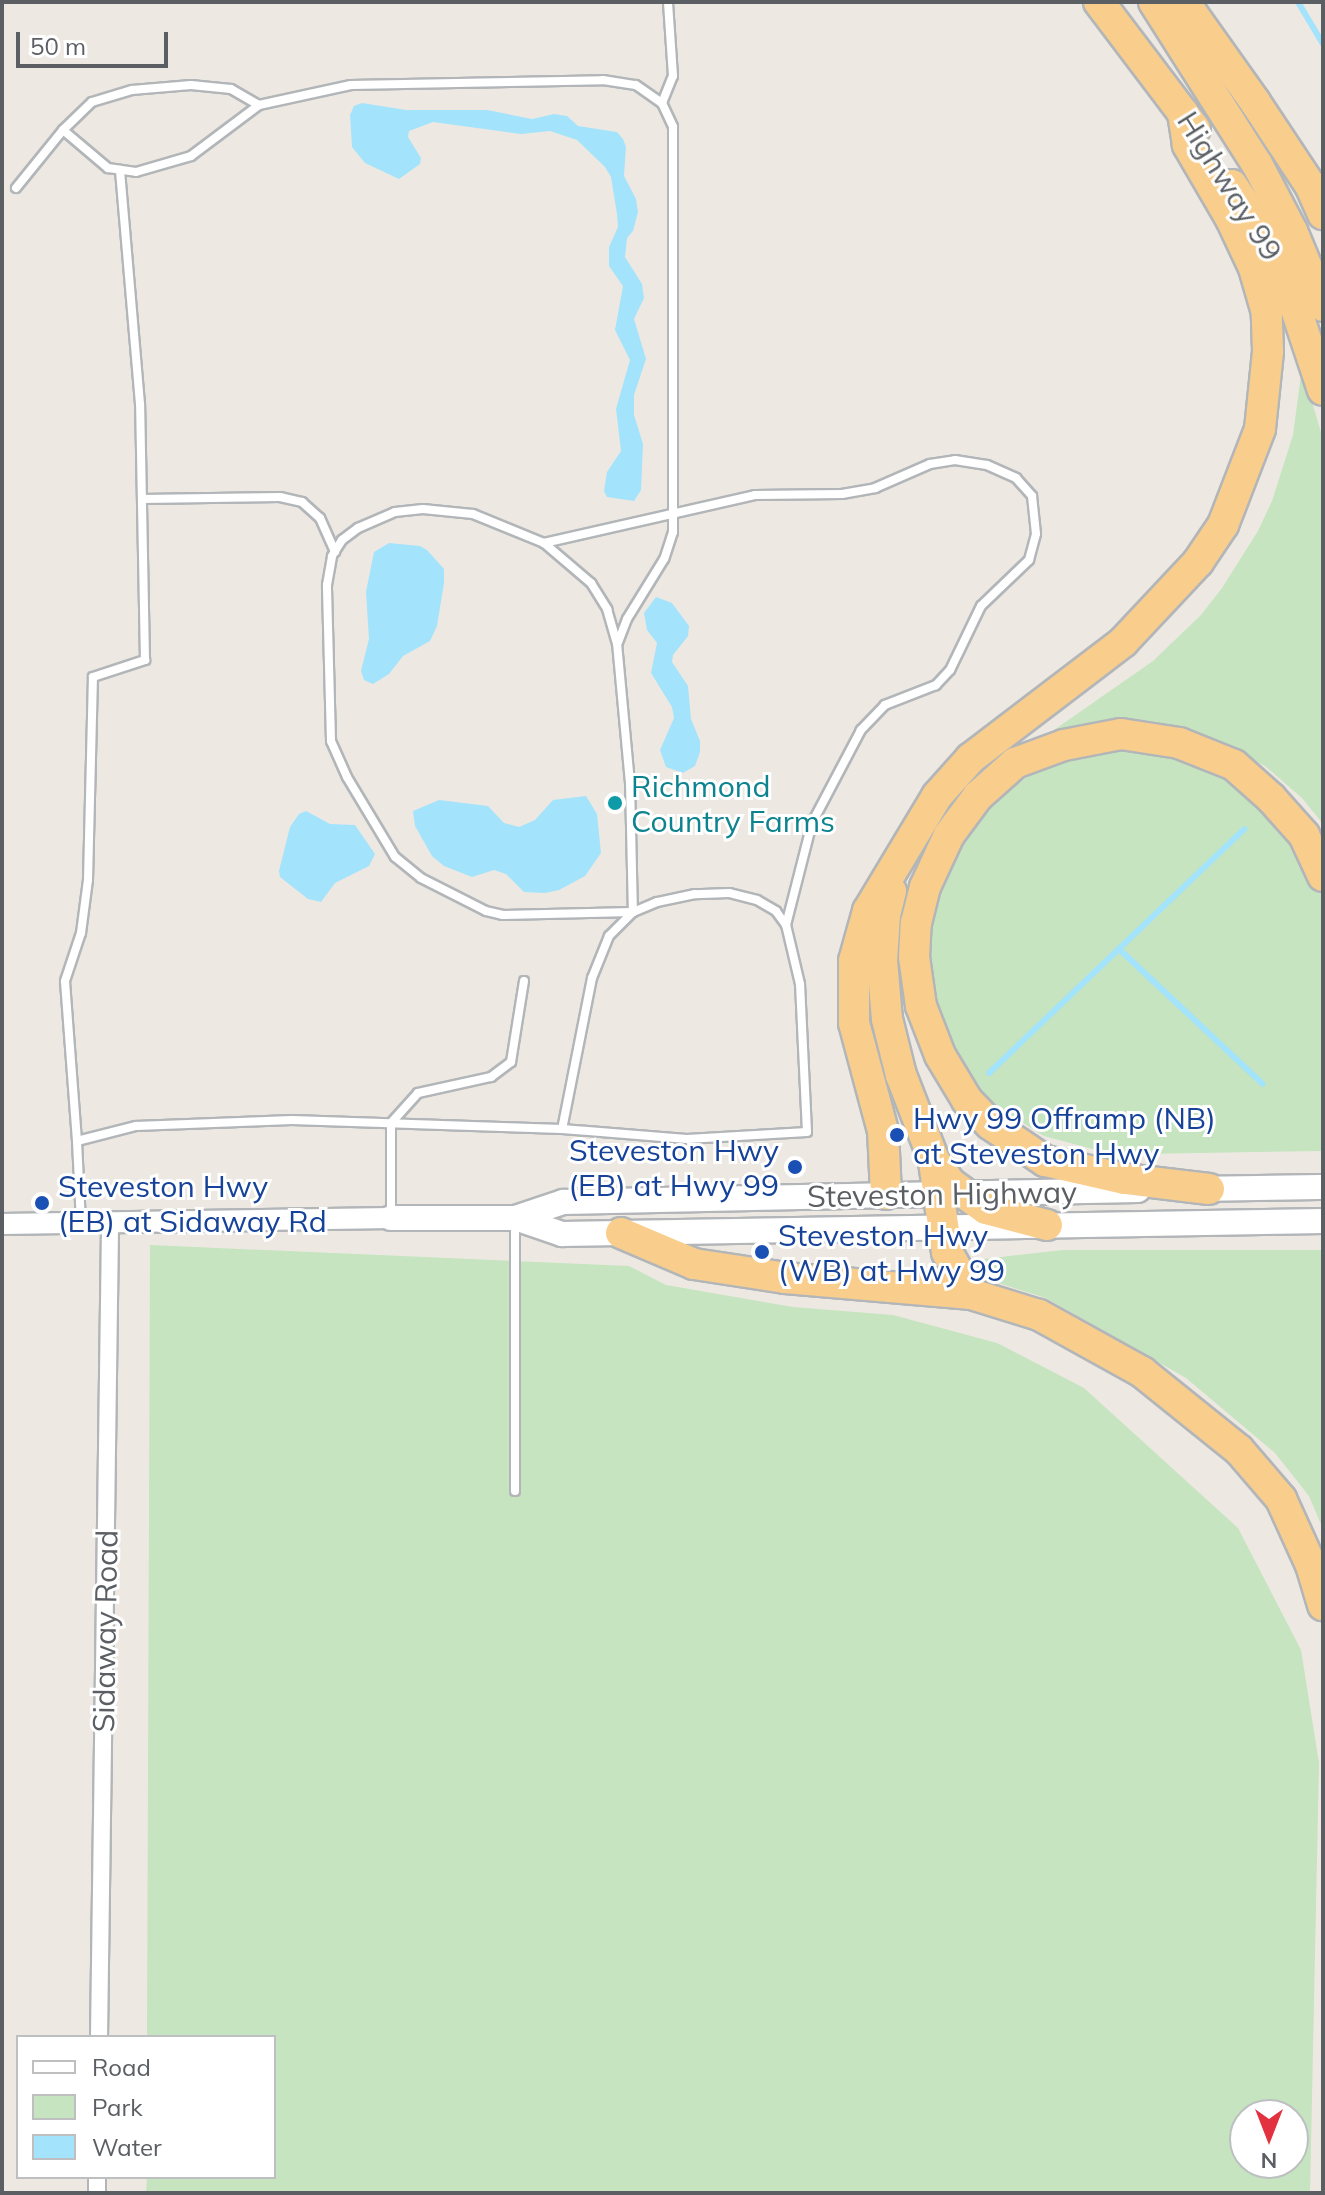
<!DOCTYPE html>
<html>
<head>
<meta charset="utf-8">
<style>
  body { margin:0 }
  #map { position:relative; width:1325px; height:2195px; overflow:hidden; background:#ede9e2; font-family:Mulish,sans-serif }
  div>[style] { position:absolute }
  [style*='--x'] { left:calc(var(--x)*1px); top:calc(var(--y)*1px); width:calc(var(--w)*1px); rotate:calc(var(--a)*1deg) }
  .green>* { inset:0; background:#c5e4bf }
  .water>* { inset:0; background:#a3e3fc }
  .stream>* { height:6px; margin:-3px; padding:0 3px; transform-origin:3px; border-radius:3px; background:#a3e3fc }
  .roads { filter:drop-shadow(2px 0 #b3b6b9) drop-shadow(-2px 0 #b3b6b9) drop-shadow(0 2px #b3b6b9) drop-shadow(0 -2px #b3b6b9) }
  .service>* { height:8px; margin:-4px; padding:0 4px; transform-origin:4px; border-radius:4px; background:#fff }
  .minor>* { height:16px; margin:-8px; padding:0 8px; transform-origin:8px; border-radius:8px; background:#fff }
  .tertiary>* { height:20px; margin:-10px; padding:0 10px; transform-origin:10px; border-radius:10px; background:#fff }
  .secondary>* { height:24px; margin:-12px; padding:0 12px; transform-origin:12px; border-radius:12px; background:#fff }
  .motorway>* { height:30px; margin:-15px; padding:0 15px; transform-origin:15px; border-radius:15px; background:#f9ce8d }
  .dots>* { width:22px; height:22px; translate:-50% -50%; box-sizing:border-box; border:4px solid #fff; border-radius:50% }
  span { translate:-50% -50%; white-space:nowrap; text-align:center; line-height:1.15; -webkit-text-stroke:6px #fff; paint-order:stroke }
  .street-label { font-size:30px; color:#5b5f63 }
  .culture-label { font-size:30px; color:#0d838f }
  .left { translate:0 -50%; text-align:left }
  .transit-label { font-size:30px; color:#164399 }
  .right { translate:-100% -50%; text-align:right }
  .frame { position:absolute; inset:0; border:4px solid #5b5f63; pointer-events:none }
  .legend { position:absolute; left:16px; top:2035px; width:260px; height:144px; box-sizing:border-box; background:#fff; border:2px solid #bdbfc1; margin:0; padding:10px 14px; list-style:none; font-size:24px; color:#5b5f63 }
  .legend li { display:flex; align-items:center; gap:16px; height:40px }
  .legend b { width:40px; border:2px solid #bdbfc1 }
  .north { position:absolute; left:1229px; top:2099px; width:80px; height:80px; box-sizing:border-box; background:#fff; border:2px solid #bdbfc1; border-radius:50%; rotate:180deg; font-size:22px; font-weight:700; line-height:32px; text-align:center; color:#5b5f63 }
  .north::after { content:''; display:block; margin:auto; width:28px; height:36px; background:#e3323f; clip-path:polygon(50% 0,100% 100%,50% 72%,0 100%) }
  .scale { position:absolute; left:16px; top:32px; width:152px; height:36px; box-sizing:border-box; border:4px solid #5b5f63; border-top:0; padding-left:10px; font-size:24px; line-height:28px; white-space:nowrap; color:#5b5f63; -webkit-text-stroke:6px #fff; paint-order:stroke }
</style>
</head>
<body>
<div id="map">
  <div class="green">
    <i style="clip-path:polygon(1302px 368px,1323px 439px,1323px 824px,1302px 798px,1265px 766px,1199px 734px,1176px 728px,1034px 744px,1153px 661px,1201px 615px,1222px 588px,1258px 531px,1272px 501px,1293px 435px)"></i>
    <i style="clip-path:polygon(1129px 748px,1197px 761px,1257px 796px,1315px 875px,1323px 898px,1323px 1151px,1140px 1154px,1100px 1151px,1044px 1136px,1001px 1109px,964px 1075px,933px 1017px,925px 951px,941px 879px,965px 837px,998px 798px,1040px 768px,1083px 753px)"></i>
    <i style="clip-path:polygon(evenodd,150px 1245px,629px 1266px,666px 1285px,793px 1307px,893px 1315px,997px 1343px,1084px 1388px,1238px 1528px,1301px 1650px,1319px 1763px,1310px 2193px,146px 2193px,147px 2177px,274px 2177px,274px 2037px,147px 2037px,150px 1245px,1245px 2115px,1293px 2115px,1293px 2163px,1245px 2163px,1245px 2115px)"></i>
    <i style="clip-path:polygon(1063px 1250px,1323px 1250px,1323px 1529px,1309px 1496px,1275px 1453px,1186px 1378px,1046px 1298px,982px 1278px,975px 1260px)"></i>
  </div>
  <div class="water">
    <i style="clip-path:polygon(362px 103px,406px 110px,487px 110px,532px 119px,554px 114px,567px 116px,578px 126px,617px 132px,623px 139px,626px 147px,624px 176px,636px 199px,638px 212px,633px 231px,627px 238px,625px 257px,642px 284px,644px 298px,634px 319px,646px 359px,634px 395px,634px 415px,643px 444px,641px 490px,634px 501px,607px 497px,604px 491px,607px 472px,621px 451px,616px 409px,630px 360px,615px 330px,623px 286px,609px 266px,609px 247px,618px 227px,617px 214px,611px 177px,605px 167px,577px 140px,550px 131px,521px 134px,433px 122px,409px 131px,408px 137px,421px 158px,420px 164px,399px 179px,365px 163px,352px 147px,350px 115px,354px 106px)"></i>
    <i style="clip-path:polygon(389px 543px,420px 546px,427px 550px,444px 569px,444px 583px,437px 626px,430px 641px,403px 656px,389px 674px,373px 684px,364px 680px,361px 671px,369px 639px,366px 592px,374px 552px)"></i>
    <i style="clip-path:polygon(656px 597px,672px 603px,689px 626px,688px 636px,673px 655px,672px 662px,688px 686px,691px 719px,700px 741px,700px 752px,695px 766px,683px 773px,666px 767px,660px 750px,674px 718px,672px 707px,651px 673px,657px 643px,647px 630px,644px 613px)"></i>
    <i style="clip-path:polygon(586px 796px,597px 814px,601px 853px,585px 876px,559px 890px,545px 893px,524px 892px,506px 874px,494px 870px,472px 877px,444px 866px,432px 856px,415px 826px,413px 811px,439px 800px,488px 806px,504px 823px,519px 827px,535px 820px,553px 800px)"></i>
    <i style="clip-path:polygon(306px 811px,330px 824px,355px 825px,375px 854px,369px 866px,335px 883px,321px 902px,308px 899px,280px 877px,279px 871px,290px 827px,299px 814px)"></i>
  </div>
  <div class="stream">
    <i style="--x:1298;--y:2;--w:49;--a:59.2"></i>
    <i style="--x:1119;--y:949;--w:197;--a:43.2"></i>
    <i style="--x:989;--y:1073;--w:353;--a:-43.7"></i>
  </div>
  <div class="roads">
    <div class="service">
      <i style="--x:662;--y:103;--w:29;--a:-68"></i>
      <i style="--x:673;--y:76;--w:74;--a:-93.9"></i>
      <i style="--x:63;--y:130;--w:59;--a:40.2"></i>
      <i style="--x:108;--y:168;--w:28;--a:8"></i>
      <i style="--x:136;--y:172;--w:57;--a:-16.2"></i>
      <i style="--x:191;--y:156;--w:85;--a:-36.9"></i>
      <i style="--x:259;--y:105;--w:94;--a:-12.3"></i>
      <i style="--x:351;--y:85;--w:252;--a:-1.1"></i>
      <i style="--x:603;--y:80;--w:33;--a:9"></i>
      <i style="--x:636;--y:85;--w:32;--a:35"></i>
      <i style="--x:662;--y:103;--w:26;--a:65"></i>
      <i style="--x:673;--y:127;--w:405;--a:90"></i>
      <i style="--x:673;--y:532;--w:28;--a:108"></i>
      <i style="--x:664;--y:559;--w:70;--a:121.7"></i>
      <i style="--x:627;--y:619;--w:25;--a:111"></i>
      <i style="--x:16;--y:188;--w:75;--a:-51"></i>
      <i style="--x:63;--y:130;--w:40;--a:-44"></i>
      <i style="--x:92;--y:102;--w:42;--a:-16.7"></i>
      <i style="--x:132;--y:90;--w:59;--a:-4.8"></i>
      <i style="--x:191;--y:85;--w:40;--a:5.7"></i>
      <i style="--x:231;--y:89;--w:32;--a:30"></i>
      <i style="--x:142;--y:499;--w:138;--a:-0.8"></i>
      <i style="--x:280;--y:497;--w:23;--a:13"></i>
      <i style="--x:302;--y:502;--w:24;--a:42"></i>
      <i style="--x:320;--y:518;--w:37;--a:66"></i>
      <i style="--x:423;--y:509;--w:50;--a:5.7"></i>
      <i style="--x:473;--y:514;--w:77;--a:22.2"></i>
      <i style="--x:544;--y:543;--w:62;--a:40.4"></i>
      <i style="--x:591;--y:583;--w:31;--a:58"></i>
      <i style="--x:607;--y:609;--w:35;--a:74"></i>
      <i style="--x:617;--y:643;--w:141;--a:84.7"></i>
      <i style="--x:630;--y:783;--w:129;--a:88.7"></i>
      <i style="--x:633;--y:912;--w:130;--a:178.7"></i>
      <i style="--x:503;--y:915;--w:17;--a:-167"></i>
      <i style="--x:486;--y:911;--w:73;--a:-153.1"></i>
      <i style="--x:421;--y:878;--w:33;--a:-141"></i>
      <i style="--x:395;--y:857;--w:93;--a:-121"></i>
      <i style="--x:347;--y:777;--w:39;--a:-114"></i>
      <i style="--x:331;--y:741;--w:156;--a:-91.5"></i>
      <i style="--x:327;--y:585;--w:29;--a:-80"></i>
      <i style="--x:332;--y:556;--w:19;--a:-58"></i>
      <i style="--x:342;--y:540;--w:20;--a:-37"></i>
      <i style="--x:358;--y:528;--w:40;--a:-23.4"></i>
      <i style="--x:395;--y:512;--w:28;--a:-6"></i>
      <i style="--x:544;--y:543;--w:216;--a:-12.8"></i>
      <i style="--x:755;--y:495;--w:87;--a:-0.7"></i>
      <i style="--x:842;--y:494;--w:34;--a:-10"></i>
      <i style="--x:875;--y:488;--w:60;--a:-23.6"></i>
      <i style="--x:930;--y:464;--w:25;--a:-9"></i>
      <i style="--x:955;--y:460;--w:32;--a:9"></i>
      <i style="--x:987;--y:465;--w:32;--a:24"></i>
      <i style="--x:1016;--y:478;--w:24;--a:48"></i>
      <i style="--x:1032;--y:496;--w:38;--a:84"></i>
      <i style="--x:1036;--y:534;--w:27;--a:105"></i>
      <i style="--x:1029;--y:560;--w:66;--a:136.2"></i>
      <i style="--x:981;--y:606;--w:71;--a:115.8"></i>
      <i style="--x:950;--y:670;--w:21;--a:133"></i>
      <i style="--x:936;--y:685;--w:55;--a:158.6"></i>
      <i style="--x:885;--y:705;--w:35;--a:134"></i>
      <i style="--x:861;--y:730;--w:105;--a:117.8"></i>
      <i style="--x:812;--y:823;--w:105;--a:104.3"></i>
      <i style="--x:77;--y:1141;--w:160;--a:-94.3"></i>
      <i style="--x:65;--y:981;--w:51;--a:-71.6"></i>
      <i style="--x:81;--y:933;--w:53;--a:-82.5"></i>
      <i style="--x:88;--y:880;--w:203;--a:-88.6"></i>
      <i style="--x:93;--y:677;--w:55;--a:-18.1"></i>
      <i style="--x:145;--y:660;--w:256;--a:-91.1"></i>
      <i style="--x:140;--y:404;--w:235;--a:-94.9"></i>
      <i style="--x:391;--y:1217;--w:94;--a:-90"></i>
      <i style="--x:391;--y:1123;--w:40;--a:-48"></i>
      <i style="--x:418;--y:1093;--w:75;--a:-12.4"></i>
      <i style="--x:491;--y:1077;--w:25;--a:-37"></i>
      <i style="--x:511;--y:1062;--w:82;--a:-80.9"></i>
      <i style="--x:81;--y:1223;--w:82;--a:-92.8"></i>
      <i style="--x:77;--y:1141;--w:61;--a:-14.3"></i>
      <i style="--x:136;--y:1126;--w:156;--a:-2.2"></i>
      <i style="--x:292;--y:1120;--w:270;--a:1.9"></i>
      <i style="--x:562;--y:1129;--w:125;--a:4.6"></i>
      <i style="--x:687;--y:1139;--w:120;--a:-3.3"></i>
      <i style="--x:807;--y:1132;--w:148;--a:-92.7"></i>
      <i style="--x:800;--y:984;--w:61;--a:-103.3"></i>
      <i style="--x:786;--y:925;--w:17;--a:-126"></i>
      <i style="--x:776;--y:911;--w:22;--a:-150"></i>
      <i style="--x:757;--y:900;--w:29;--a:-166"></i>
      <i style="--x:729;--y:893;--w:34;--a:178"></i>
      <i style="--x:695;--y:894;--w:39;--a:168"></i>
      <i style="--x:657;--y:902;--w:26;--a:157"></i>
      <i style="--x:633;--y:912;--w:34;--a:135"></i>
      <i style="--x:609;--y:936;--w:45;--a:112"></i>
      <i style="--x:592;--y:978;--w:154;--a:101.2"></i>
      <i style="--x:515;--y:1223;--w:268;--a:90"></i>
    </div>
    <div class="minor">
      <i style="--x:99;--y:2037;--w:813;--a:-89.22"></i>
      <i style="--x:97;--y:2193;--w:16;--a:-90"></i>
    </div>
    <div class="tertiary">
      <i style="--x:2;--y:1224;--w:389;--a:-0.9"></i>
    </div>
    <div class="secondary">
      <i style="--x:1191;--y:1189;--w:132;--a:-0.9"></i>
      <i style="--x:391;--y:1218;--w:124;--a:0"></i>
      <i style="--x:515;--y:1218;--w:50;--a:18.8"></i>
      <i style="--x:562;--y:1234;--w:761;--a:-0.98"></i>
      <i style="--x:515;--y:1218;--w:51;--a:-18.4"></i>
      <i style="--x:563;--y:1202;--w:575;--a:-1.2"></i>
    </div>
    <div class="motorway">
      <i style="--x:1099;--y:2;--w:159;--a:52.9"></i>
      <i style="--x:1154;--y:2;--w:192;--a:57.6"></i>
      <i style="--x:1257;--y:164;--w:76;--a:62.4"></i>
      <i style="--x:1292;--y:231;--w:81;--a:67.5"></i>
      <i style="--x:1184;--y:2;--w:123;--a:54.6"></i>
      <i style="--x:1255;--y:102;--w:100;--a:56.5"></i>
      <i style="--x:1310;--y:185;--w:32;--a:66"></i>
      <i style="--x:1232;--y:185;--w:84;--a:56.7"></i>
      <i style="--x:1278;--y:255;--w:142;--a:71.6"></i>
      <i style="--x:891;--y:891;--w:25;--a:104"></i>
      <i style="--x:885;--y:915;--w:45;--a:93.8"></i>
      <i style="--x:882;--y:960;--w:59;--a:85.2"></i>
      <i style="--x:887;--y:1019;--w:58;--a:76"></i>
      <i style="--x:901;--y:1075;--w:91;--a:68.8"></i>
      <i style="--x:934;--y:1160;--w:28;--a:55"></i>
      <i style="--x:950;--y:1183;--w:44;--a:35.8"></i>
      <i style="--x:986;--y:1209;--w:63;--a:14.7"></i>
      <i style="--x:934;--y:1162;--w:91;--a:81.8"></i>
      <i style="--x:947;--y:1252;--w:48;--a:60.3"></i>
      <i style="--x:1209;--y:1189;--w:85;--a:-173.2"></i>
      <i style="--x:1125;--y:1179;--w:82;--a:-167.3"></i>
      <i style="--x:1045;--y:1161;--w:66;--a:-146.1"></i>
      <i style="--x:990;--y:1124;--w:33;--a:-134"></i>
      <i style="--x:967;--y:1100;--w:52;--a:-121"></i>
      <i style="--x:940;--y:1055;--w:53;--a:-111.2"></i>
      <i style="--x:921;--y:1006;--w:49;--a:-98.1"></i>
      <i style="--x:914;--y:957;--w:34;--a:-87"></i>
      <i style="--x:916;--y:923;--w:37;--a:-76"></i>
      <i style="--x:925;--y:887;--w:57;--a:-65.2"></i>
      <i style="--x:949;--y:835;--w:49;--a:-53.4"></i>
      <i style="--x:978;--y:796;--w:50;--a:-41.7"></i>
      <i style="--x:1015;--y:763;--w:52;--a:-20.2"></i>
      <i style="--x:1064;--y:745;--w:58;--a:-10.9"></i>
      <i style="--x:1121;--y:734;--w:59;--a:8.8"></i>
      <i style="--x:1179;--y:743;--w:59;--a:21.8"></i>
      <i style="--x:1234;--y:765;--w:50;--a:41.7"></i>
      <i style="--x:1271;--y:798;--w:50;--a:48.3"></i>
      <i style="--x:1304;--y:835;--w:45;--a:65.1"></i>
      <i style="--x:886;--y:1194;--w:63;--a:-92.7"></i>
      <i style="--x:883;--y:1131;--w:112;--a:-105"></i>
      <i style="--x:854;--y:1023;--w:62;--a:-90"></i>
      <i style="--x:854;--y:961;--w:52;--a:-74.4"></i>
      <i style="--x:868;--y:911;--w:134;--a:-59"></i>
      <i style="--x:937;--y:796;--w:51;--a:-48.2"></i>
      <i style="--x:971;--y:758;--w:191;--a:-37.3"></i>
      <i style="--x:1123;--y:642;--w:110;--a:-46.8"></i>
      <i style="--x:1198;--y:562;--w:45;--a:-56"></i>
      <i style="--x:1223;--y:525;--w:103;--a:-68.9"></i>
      <i style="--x:1260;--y:429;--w:78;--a:-84.1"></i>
      <i style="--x:1268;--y:351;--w:38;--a:-92"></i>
      <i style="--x:1267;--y:313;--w:47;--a:-106.1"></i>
      <i style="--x:1254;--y:268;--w:54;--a:-115.1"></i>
      <i style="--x:1231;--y:219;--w:86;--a:-120.2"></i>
      <i style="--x:1188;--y:145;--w:33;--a:-99"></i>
      <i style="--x:621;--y:1233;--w:79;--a:23"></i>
      <i style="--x:694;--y:1264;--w:92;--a:8.7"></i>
      <i style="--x:785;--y:1278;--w:187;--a:4.9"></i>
      <i style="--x:971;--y:1294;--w:71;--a:17.2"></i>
      <i style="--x:1039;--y:1315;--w:118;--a:29"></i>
      <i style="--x:1142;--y:1372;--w:124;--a:38.8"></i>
      <i style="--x:1239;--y:1450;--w:65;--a:49.4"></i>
      <i style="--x:1281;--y:1499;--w:72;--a:65.6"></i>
      <i style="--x:1311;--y:1565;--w:42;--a:73.3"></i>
    </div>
  </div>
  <div class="dots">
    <i style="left:615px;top:803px;background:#0f9aa8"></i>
    <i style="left:897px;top:1135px;background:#1a4fb4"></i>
    <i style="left:795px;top:1167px;background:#1a4fb4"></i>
    <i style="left:42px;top:1203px;background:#1a4fb4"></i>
    <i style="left:762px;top:1252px;background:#1a4fb4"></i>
  </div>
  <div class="street-label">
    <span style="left:1230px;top:186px;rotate:58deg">Highway 99</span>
    <span style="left:942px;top:1194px;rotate:-1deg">Steveston Highway</span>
    <span style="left:105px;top:1631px;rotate:-89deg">Sidaway Road</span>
  </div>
  <div class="culture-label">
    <span class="left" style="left:631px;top:803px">Richmond<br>Country Farms</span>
  </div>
  <div class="transit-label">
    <span class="left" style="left:913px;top:1135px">Hwy 99 Offramp (NB)<br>at Steveston Hwy</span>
    <span class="right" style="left:779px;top:1167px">Steveston Hwy<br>(EB) at Hwy 99</span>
    <span class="left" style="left:58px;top:1203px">Steveston Hwy<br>(EB) at Sidaway Rd</span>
    <span class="left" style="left:778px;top:1252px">Steveston Hwy<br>(WB) at Hwy 99</span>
  </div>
  <div class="frame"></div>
  <ul class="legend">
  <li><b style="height:10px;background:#fff"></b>Road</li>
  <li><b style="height:22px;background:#c5e4bf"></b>Park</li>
  <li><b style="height:22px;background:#a3e3fc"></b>Water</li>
  </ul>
  <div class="north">N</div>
  <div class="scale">50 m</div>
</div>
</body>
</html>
